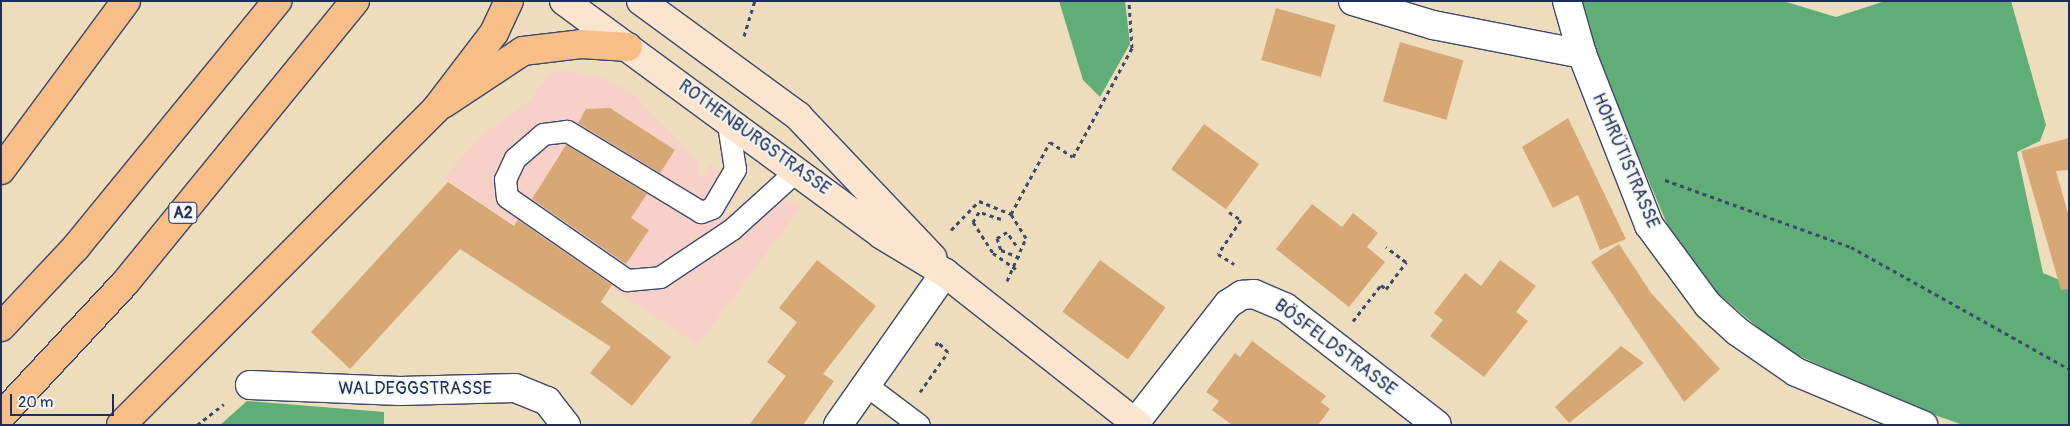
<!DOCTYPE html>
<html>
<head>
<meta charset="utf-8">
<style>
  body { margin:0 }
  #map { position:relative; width:2070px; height:426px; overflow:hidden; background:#eeddbc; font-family:Pangolin,sans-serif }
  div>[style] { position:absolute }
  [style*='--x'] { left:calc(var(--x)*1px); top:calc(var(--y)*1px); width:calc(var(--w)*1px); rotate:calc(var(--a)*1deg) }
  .built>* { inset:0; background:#f7d1c7 }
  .forest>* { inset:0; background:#61ad77 }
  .building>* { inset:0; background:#d7a775; transform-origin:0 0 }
  .path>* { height:3px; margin-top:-1.5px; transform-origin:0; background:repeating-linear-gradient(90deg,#3b496c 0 4px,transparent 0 8px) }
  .roads { filter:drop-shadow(1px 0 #3b496c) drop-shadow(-1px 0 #3b496c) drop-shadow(0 1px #3b496c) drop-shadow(0 -1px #3b496c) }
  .lane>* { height:21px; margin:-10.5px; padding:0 10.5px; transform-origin:10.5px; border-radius:10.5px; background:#fff }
  .street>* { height:28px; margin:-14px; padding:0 14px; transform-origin:14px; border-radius:14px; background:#fff }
  .secondary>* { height:28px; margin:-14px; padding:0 14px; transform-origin:14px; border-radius:14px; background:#fce5cf }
  .highway>* { height:28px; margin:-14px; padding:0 14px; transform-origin:14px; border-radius:14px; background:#f7be87 }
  span { translate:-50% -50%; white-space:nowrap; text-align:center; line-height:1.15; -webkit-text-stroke:4px #f6f6f2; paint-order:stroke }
  .shield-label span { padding:1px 4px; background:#f6f6f2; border:1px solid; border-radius:4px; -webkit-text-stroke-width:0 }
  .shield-label { font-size:16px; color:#1b2f5e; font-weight:700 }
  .street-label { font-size:18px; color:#1b2f5e }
  .frame { position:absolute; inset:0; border:2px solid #1b2f5e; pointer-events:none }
  .scale { position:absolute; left:10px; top:394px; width:104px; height:22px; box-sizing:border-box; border:2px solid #1b2f5e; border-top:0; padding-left:6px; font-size:15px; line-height:18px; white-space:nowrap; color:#1b2f5e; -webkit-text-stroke:4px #f6f6f2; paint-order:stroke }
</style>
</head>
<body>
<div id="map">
  <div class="built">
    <i style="clip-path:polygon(560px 70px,602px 78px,631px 91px,699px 162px,697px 174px,703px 178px,710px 164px,740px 188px,722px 220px,751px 195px,803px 204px,698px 345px,443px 178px,480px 137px,530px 100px,550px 74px)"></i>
  </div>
  <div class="forest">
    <i style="clip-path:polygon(1059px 1px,1125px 1px,1130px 44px,1100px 97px,1083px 80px)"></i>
    <i style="clip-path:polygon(1577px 1px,1783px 1px,1836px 17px,1885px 1px,2011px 1px,2046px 125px,2040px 141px,2017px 152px,2043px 273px,2069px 284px,2069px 425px,1963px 425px,1912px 407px,1782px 348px,1707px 284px,1667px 224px,1580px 18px)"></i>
    <i style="clip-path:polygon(247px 401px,384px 412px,384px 425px,220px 425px)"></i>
  </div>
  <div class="building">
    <i style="left:1276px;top:8px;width:62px;height:54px;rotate:16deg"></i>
    <i style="left:1400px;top:42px;width:66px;height:62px;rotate:16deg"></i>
    <i style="clip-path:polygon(610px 108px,675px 150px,660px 173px,578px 123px,586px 109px)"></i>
    <i style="clip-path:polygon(1568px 118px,1626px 239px,1600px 250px,1578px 195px,1553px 208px,1522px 147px)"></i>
    <i style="left:1204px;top:124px;width:68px;height:56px;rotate:36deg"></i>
    <i style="clip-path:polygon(2069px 138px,2069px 170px,2056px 171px,2069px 217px,2069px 289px,2061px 290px,2021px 151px)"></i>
    <i style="clip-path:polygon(566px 145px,647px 194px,631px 218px,649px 230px,626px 264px,532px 199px)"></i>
    <i style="clip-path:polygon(448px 182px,514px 226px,518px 220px,612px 285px,601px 302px,671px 357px,632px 406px,590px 373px,611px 347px,460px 249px,350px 369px,311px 332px)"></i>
    <i style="clip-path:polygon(1312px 204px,1342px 227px,1353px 213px,1378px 233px,1367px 247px,1385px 262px,1349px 307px,1276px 249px)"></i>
    <i style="clip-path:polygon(1619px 244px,1651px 293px,1720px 369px,1684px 402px,1591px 262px)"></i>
    <i style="clip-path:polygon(817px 260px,876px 306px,823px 374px,834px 381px,803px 425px,749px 425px,786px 376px,767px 362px,797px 322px,779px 308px)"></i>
    <i style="left:1100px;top:260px;width:81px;height:64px;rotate:36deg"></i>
    <i style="clip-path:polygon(1500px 260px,1536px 286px,1516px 312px,1528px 321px,1484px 377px,1430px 336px,1443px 320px,1434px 313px,1465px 273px,1481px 286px)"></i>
    <i style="clip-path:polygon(1252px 341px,1326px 396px,1321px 402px,1330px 409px,1318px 425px,1232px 425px,1212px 410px,1219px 401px,1206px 392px,1235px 353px,1240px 357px)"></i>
    <i style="clip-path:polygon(1621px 346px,1644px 363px,1569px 423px,1555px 407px)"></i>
  </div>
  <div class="path">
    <i style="--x:744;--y:36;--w:37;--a:-73"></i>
    <i style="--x:1665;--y:180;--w:198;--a:19.8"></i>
    <i style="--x:1851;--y:247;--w:250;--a:29.2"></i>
    <i style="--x:1229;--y:212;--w:14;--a:34"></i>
    <i style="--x:1241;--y:220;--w:41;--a:124.1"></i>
    <i style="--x:1218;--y:254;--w:19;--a:32"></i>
    <i style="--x:1001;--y:219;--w:23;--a:-162"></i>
    <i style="--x:979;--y:212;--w:12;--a:121"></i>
    <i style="--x:973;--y:222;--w:37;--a:57"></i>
    <i style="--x:993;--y:253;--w:28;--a:35"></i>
    <i style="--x:951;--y:230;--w:40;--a:-46"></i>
    <i style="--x:979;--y:201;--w:35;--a:22"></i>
    <i style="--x:1011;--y:214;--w:82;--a:-61.6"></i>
    <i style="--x:1050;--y:142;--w:27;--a:33"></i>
    <i style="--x:1073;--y:157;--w:124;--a:-61.6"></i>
    <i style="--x:1132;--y:48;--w:47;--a:-93.7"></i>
    <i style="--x:1016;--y:245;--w:16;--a:-125"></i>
    <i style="--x:1007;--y:232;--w:12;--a:149"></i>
    <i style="--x:997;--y:238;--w:13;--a:72"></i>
    <i style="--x:1001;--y:250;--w:22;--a:22"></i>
    <i style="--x:1007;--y:281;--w:47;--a:-66.2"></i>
    <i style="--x:1026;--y:238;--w:28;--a:-122"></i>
    <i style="--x:1353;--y:321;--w:46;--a:-52.1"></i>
    <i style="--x:1381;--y:285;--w:6;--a:39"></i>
    <i style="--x:1386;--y:289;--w:34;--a:-53"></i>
    <i style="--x:1406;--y:262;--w:25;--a:-143"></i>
    <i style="--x:920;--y:392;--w:49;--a:-55"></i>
    <i style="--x:948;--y:352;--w:14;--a:-135"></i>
    <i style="--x:938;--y:342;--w:4;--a:124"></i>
    <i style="--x:197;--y:425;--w:34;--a:-38"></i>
  </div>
  <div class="roads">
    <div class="lane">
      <i style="--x:727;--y:118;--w:52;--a:81.1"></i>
      <i style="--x:735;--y:169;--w:45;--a:120.5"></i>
      <i style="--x:712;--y:208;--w:12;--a:160"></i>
      <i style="--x:701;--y:212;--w:157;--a:-148.8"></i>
      <i style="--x:567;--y:131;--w:24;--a:173"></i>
      <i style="--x:543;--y:134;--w:37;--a:139"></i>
      <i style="--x:515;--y:158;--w:23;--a:115"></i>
      <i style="--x:505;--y:179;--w:18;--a:84"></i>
      <i style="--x:507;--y:197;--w:146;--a:34.7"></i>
      <i style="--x:627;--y:280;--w:33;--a:-5"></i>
      <i style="--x:660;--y:277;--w:87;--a:-33.7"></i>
      <i style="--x:732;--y:229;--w:88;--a:-42.2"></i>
      <i style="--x:866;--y:385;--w:66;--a:37"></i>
    </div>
    <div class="street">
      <i style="--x:1353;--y:1;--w:84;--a:16.7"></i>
      <i style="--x:1433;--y:25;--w:152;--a:11"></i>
      <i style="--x:1567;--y:1;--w:55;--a:74.2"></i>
      <i style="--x:1582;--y:54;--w:184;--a:68.6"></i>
      <i style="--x:1649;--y:225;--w:99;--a:53.6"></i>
      <i style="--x:1708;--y:305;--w:40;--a:42"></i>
      <i style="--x:1738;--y:332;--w:70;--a:34.6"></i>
      <i style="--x:1796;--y:372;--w:138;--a:22.7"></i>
      <i style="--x:250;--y:385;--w:150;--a:2.3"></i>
      <i style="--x:400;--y:391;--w:115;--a:-1.5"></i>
      <i style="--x:515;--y:388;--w:35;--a:22"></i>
      <i style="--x:547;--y:401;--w:31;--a:52"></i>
      <i style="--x:1135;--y:423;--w:151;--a:-52"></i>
      <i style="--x:1228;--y:304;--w:17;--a:-33"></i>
      <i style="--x:1242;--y:295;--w:12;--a:-5"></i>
      <i style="--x:1254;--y:294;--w:34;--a:23"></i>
      <i style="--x:1285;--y:307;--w:192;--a:37.8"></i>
      <i style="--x:838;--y:425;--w:186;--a:-54.9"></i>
    </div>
    <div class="secondary">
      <i style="--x:564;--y:1;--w:395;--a:36.3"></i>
      <i style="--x:882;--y:235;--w:74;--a:31.1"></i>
      <i style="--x:945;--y:273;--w:246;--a:38.2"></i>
      <i style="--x:641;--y:1;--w:195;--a:36.2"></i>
      <i style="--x:798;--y:116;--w:195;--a:46.5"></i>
    </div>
    <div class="highway">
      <i style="--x:443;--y:104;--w:96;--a:-33.5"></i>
      <i style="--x:523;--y:51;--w:58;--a:-6.9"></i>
      <i style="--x:581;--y:44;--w:47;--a:3.7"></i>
      <i style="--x:1;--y:170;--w:210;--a:-53.5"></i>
      <i style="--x:1;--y:327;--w:110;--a:-46.8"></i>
      <i style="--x:76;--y:247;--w:318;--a:-50.7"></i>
      <i style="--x:1;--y:416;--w:182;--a:-47"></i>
      <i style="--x:125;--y:283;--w:364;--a:-50.8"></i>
      <i style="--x:121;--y:425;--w:446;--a:-45.1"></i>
      <i style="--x:436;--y:109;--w:96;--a:-52.7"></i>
      <i style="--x:494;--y:33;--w:35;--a:-65"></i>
    </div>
  </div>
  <div class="shield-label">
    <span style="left:183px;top:213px">A2</span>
  </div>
  <div class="street-label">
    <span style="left:754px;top:138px;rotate:36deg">ROTHENBURGSTRASSE</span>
    <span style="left:1625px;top:161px;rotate:67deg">HOHRÜTISTRASSE</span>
    <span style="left:1335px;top:348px;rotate:37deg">BÖSFELDSTRASSE</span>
    <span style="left:415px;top:389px">WALDEGGSTRASSE</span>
  </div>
  <div class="frame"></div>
  <div class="scale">20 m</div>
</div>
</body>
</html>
